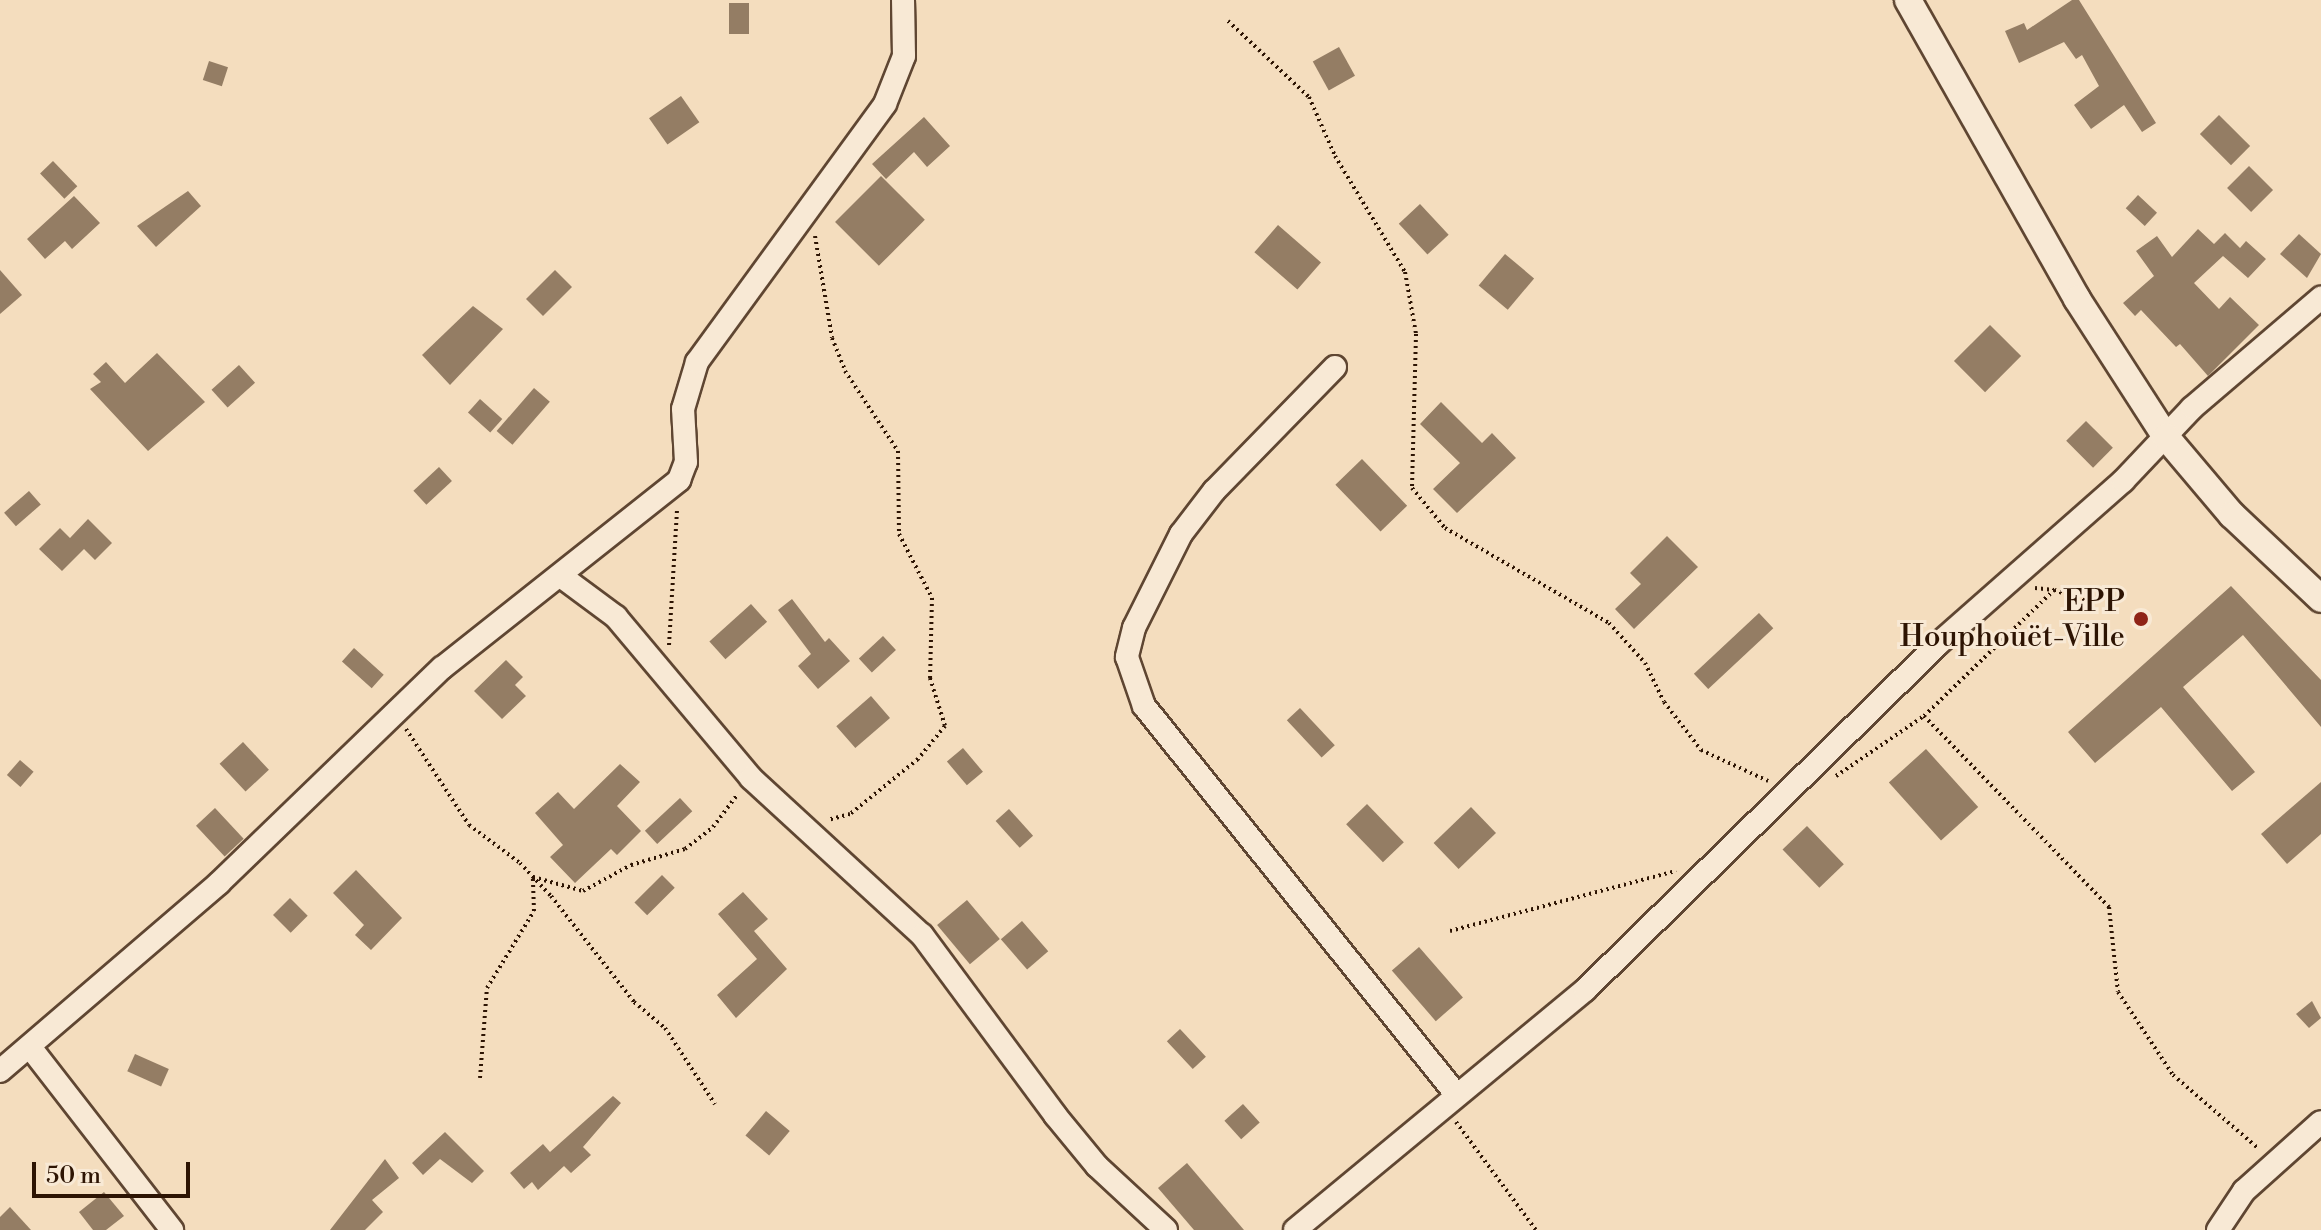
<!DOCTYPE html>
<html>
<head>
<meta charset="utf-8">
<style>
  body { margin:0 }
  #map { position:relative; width:2321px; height:1230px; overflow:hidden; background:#f4ddbe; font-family:"Libre Bodoni",serif }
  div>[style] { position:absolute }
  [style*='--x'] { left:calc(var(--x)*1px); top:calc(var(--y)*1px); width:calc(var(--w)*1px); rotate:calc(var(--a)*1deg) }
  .building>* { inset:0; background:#947d64; transform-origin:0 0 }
  .path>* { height:4px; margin-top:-2px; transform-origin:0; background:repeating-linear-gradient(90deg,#2d1403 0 2px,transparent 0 6px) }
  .roads { filter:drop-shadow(2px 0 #5f4632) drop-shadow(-2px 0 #5f4632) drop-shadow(0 2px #5f4632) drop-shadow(0 -2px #5f4632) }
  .minor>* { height:22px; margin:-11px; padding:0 11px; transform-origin:11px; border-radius:11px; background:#f8e9d5 }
  .tertiary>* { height:26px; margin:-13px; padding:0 13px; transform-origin:13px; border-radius:13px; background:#f8e9d5 }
  .dots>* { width:22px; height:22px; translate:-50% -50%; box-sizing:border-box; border:4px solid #f8e9d5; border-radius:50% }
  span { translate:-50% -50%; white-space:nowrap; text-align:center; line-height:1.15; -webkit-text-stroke:6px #f8e9d5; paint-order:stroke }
  .poi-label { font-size:30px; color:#2d1403 }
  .right { translate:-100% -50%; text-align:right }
  .scale { position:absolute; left:32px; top:1162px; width:158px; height:36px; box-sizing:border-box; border:4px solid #2d1403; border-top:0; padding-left:10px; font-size:24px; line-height:28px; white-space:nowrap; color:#2d1403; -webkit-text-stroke:6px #f8e9d5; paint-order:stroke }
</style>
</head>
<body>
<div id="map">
  <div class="building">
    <i style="clip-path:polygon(2072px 0,2079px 0,2156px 123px,2142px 132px,2124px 105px,2091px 129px,2074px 105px,2099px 86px,2082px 55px,2076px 59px,2064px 42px,2019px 63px,2005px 31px,2024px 23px,2027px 30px)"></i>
    <i style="left:729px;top:3px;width:20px;height:31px"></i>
    <i style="left:1339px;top:47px;width:33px;height:30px;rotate:61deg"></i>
    <i style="left:209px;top:61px;width:20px;height:20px;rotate:18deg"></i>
    <i style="left:681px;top:96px;width:32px;height:39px;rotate:55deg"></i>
    <i style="left:2219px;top:115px;width:44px;height:27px;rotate:45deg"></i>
    <i style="clip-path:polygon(924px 117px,950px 146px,927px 167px,914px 152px,886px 179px,872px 164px)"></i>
    <i style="left:53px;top:161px;width:35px;height:18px;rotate:46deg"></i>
    <i style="left:2249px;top:166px;width:34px;height:31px;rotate:45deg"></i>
    <i style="left:881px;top:176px;width:62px;height:65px;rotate:45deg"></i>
    <i style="clip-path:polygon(188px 191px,201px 206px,156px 247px,137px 226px)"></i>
    <i style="left:2138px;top:195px;width:26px;height:18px;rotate:43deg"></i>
    <i style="clip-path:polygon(74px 196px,100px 223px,72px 249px,65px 241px,45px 259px,27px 239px)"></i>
    <i style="left:1420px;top:204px;width:42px;height:29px;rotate:47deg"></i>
    <i style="left:1278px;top:225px;width:57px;height:36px;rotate:41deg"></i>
    <i style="clip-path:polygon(2198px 229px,2214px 244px,2225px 233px,2240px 248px,2246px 241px,2266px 259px,2248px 278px,2223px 256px,2194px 283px,2219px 309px,2230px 297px,2259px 325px,2208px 376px,2180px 344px,2176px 347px,2141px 310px,2135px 316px,2123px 303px,2154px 276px,2136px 251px,2157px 236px,2172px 257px)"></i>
    <i style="clip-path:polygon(2299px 234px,2321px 254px,2307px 278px,2280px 254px)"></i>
    <i style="left:1505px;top:254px;width:38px;height:41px;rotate:40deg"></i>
    <i style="clip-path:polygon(0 270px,22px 295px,0 314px)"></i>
    <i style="left:555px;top:270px;width:24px;height:41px;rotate:45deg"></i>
    <i style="clip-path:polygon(473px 306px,503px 329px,450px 385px,422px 355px)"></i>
    <i style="left:1990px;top:325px;width:44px;height:51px;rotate:45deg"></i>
    <i style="clip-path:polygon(157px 353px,205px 402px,148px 451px,90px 389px,101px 382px,93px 374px,106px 362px,125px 383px)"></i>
    <i style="left:239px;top:365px;width:24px;height:37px;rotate:48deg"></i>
    <i style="left:534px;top:388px;width:21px;height:57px;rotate:41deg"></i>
    <i style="left:480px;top:399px;width:30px;height:18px;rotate:42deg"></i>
    <i style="clip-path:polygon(1441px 402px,1482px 443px,1492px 433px,1516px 458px,1457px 513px,1433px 489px,1460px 463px,1420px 424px)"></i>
    <i style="left:2086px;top:421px;width:38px;height:28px;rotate:45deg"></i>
    <i style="left:1362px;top:459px;width:65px;height:37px;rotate:46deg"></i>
    <i style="left:439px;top:467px;width:19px;height:35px;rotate:47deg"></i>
    <i style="left:29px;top:491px;width:18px;height:33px;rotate:49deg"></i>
    <i style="clip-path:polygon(88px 519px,112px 543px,95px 560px,84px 549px,62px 571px,39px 549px,60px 528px,70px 538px)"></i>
    <i style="clip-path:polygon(1667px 536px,1698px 567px,1634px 629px,1615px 609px,1641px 584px,1630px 573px)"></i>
    <i style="clip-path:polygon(2231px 586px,2321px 680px,2321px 727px,2243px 635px,2183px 687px,2255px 772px,2232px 791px,2161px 707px,2095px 763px,2068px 732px)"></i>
    <i style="clip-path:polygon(792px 599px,825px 642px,829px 638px,850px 661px,818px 689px,798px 666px,811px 654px,778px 610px)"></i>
    <i style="left:751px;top:604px;width:24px;height:56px;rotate:48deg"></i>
    <i style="left:1759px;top:613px;width:21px;height:89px;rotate:47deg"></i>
    <i style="left:883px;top:636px;width:19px;height:33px;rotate:47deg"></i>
    <i style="left:354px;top:648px;width:40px;height:18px;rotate:42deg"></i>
    <i style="clip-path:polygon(506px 660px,523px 677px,515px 685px,526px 696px,502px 719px,474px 691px)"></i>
    <i style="left:871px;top:696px;width:29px;height:46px;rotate:49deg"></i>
    <i style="left:1300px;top:708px;width:51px;height:18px;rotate:47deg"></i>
    <i style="left:243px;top:742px;width:38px;height:32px;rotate:47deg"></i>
    <i style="left:963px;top:748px;width:31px;height:21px;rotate:50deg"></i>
    <i style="left:1926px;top:749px;width:78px;height:50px;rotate:48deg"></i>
    <i style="left:20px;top:760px;width:18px;height:20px;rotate:41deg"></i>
    <i style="clip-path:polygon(620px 764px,640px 782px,617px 806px,641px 831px,617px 855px,611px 849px,575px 883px,550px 857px,563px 845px,535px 813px,558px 792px,574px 809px)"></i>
    <i style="clip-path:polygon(2321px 782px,2321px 834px,2287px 864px,2261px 834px)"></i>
    <i style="left:680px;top:798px;width:18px;height:48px;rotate:47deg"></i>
    <i style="left:1367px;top:804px;width:53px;height:29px;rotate:46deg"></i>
    <i style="left:1471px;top:807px;width:36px;height:52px;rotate:46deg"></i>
    <i style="left:215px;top:808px;width:42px;height:26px;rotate:47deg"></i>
    <i style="left:1009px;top:809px;width:36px;height:18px;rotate:48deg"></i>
    <i style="left:1807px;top:826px;width:53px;height:34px;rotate:46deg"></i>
    <i style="clip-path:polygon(356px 870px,402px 918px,371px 950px,355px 935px,364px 925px,333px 893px)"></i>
    <i style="left:662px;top:875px;width:18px;height:39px;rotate:45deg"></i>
    <i style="clip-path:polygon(743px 892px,768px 919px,754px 931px,787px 969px,736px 1018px,717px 995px,757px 959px,718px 914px)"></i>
    <i style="left:290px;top:898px;width:25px;height:24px;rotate:45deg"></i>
    <i style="left:967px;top:900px;width:51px;height:39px;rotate:50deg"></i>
    <i style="left:1022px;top:921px;width:40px;height:28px;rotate:49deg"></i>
    <i style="left:1419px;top:947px;width:67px;height:36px;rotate:49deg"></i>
    <i style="clip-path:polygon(2312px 1001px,2321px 1018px,2309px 1028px,2296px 1014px)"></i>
    <i style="left:1180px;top:1029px;width:38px;height:18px;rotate:47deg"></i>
    <i style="left:135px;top:1054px;width:37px;height:19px;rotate:24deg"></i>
    <i style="clip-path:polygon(613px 1096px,621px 1103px,583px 1147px,591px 1155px,571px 1173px,564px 1166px,538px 1190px,532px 1182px,524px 1189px,510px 1173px,543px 1144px,550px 1152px)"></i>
    <i style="left:1243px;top:1104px;width:25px;height:25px;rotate:48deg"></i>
    <i style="left:766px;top:1111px;width:31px;height:32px;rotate:40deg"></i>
    <i style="clip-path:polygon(445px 1132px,484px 1171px,472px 1183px,440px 1159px,423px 1175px,412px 1163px)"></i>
    <i style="clip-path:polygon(385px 1159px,399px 1178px,372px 1200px,383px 1212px,365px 1230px,330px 1230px)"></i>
    <i style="clip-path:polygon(1187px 1163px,1244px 1230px,1194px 1230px,1158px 1188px)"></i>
    <i style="clip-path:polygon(104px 1192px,124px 1216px,106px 1230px,93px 1230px,79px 1212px)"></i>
    <i style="clip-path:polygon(10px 1207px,31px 1230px,0 1230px,0 1217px)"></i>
  </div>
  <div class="path">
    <i style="--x:1228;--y:21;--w:111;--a:43.2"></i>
    <i style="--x:1309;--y:97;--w:64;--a:66.2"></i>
    <i style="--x:1335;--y:156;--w:135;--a:58.9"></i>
    <i style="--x:1405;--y:272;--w:63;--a:79.9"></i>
    <i style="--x:1416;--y:334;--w:154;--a:91.5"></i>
    <i style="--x:1412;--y:488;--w:52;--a:50.5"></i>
    <i style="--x:1445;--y:528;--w:190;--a:30.1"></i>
    <i style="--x:1609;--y:623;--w:54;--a:48"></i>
    <i style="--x:1645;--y:663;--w:43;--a:64"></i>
    <i style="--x:1664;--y:702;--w:61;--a:52.4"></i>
    <i style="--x:1701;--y:750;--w:74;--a:24.8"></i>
    <i style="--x:815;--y:236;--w:103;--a:80.5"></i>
    <i style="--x:832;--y:338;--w:35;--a:68"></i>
    <i style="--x:845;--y:371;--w:96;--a:56.5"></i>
    <i style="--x:898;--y:451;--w:83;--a:89.3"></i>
    <i style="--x:899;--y:534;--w:72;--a:62.7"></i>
    <i style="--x:932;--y:598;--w:80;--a:91.4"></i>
    <i style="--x:930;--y:678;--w:50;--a:72.6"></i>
    <i style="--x:945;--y:726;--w:43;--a:129.3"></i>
    <i style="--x:918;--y:759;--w:87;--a:141"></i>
    <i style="--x:850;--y:814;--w:23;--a:165"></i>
    <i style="--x:2035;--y:588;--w:19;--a:6"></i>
    <i style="--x:669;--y:645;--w:135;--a:-86.6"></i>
    <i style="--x:1924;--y:716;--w:266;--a:45.9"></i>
    <i style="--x:2109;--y:907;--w:85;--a:84"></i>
    <i style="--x:2118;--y:992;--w:100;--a:56.5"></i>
    <i style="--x:2173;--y:1075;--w:113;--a:40.7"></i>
    <i style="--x:406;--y:729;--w:115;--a:56.7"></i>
    <i style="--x:469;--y:825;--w:64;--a:36.7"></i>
    <i style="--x:520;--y:863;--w:45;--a:46.8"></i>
    <i style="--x:551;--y:896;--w:135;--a:51.9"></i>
    <i style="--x:634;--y:1002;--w:40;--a:40"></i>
    <i style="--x:665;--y:1028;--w:91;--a:56.7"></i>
    <i style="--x:1836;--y:776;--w:107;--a:-34.3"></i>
    <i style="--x:1924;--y:716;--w:181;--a:-44.1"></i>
    <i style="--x:2054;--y:590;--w:40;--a:18.9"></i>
    <i style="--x:1450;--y:931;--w:234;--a:-14.9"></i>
    <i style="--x:480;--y:1078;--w:90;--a:-85.6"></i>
    <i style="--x:487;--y:988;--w:90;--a:-58.6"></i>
    <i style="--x:534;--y:911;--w:34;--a:-92"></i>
    <i style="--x:533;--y:877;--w:52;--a:15.6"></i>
    <i style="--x:583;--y:891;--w:55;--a:-28.4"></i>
    <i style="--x:631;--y:865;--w:56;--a:-16.5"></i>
    <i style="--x:685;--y:849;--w:36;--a:-38"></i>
    <i style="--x:713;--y:827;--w:40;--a:-53"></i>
    <i style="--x:1456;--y:1122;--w:134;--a:53.5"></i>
  </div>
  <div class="roads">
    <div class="minor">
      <i style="--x:1335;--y:367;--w:173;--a:134.3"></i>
      <i style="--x:1214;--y:491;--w:54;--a:127.5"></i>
      <i style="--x:1181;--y:534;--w:105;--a:116.6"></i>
      <i style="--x:1134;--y:628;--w:30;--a:104"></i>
      <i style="--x:1127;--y:657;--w:52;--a:70.9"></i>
      <i style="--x:1144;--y:706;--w:496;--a:51.2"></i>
      <i style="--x:562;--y:577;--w:67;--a:36.5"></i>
      <i style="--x:616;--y:617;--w:210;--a:50"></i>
      <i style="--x:751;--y:778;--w:232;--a:42.6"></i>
      <i style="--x:922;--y:935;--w:224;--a:53.5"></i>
      <i style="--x:1055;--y:1115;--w:66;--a:50.5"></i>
      <i style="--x:1097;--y:1166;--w:94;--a:42.8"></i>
      <i style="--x:30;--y:1047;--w:232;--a:52.2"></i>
      <i style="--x:0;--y:1071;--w:289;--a:-40.6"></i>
      <i style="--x:219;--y:883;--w:310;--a:-44"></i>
      <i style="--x:442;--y:668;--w:303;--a:-38.4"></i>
      <i style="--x:679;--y:480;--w:19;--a:-69"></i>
      <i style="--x:686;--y:462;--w:53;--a:-93.2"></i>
      <i style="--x:683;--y:409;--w:49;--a:-73.4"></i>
      <i style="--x:697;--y:362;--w:319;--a:-53.9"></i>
      <i style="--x:885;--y:104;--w:52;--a:-68.4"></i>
      <i style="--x:904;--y:56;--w:56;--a:-91"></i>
      <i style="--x:1295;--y:1230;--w:376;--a:-39.6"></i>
      <i style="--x:1585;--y:990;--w:494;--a:-44.4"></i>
      <i style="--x:1938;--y:644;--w:247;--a:-41.4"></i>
      <i style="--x:2123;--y:481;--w:100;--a:-46.6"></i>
      <i style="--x:2192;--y:408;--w:170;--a:-40.5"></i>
      <i style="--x:2218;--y:1230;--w:47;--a:-56.3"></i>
      <i style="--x:2244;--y:1191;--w:103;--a:-41.9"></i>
    </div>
    <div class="tertiary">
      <i style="--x:1908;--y:0;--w:343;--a:60.5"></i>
      <i style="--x:2077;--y:299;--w:164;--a:57.2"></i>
      <i style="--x:2166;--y:437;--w:102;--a:49.8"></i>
      <i style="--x:2232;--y:515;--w:122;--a:43.3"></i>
    </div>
  </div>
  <div class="dots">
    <i style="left:2141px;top:619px;background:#8f2418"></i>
  </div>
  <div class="poi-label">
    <span class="right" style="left:2125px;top:619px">EPP<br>Houphouët-Ville</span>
  </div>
  <div class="scale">50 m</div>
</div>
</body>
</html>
